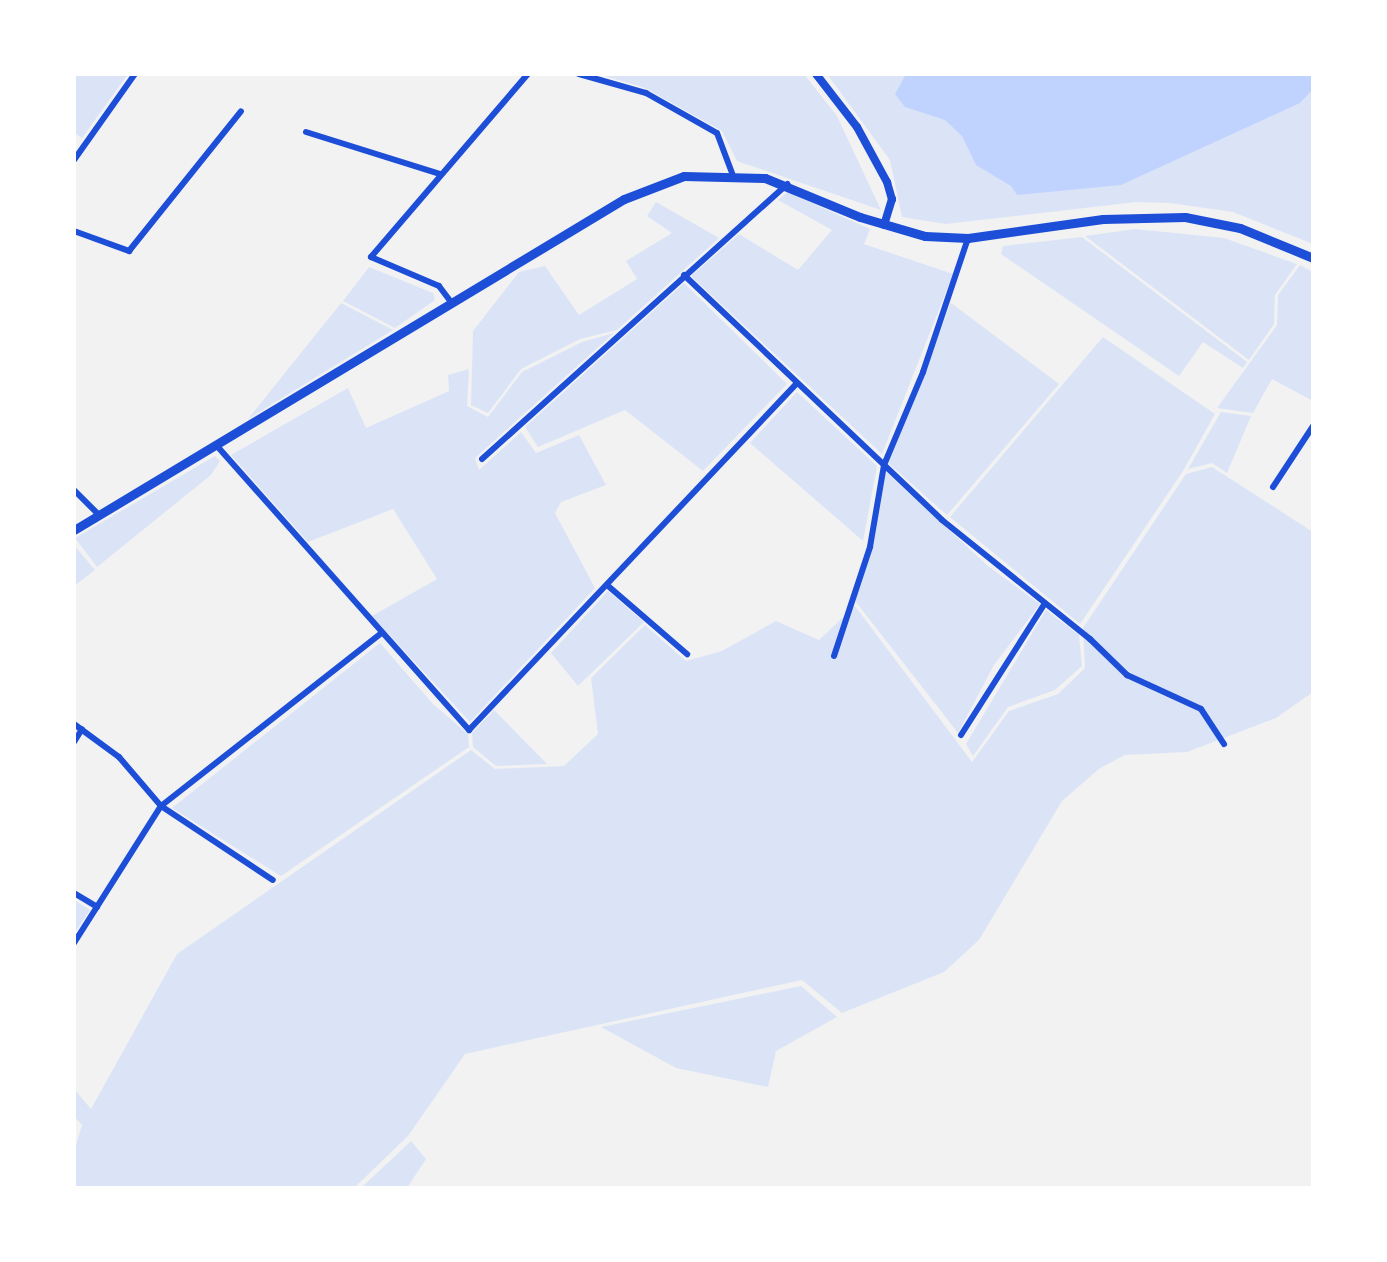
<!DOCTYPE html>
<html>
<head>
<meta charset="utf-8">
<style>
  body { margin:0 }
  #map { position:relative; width:1387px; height:1262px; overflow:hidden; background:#f2f2f2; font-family:"Nunito Sans",sans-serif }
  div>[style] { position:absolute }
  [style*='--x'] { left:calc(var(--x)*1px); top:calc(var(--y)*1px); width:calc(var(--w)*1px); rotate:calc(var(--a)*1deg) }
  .green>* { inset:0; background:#dbe4f7 }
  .water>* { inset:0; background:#bfd3fe }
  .minor>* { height:6px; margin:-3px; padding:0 3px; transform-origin:3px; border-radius:3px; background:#1d4ed8 }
  .tertiary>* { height:8px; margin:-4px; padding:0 4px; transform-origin:4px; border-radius:4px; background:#1d4ed8 }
  .secondary>* { height:9px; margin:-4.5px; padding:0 4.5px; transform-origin:4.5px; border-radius:4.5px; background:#1d4ed8 }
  span { translate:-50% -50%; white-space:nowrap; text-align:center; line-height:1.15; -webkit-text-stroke:6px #fff; paint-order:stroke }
  .frame { position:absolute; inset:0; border:76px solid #fff; pointer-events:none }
</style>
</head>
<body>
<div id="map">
  <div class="green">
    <i style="clip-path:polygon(74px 74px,128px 74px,82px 138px,74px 133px)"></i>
    <i style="clip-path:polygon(598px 74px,804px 74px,837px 116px,881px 210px,737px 161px,722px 131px,645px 88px)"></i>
    <i style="clip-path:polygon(827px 74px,1313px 74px,1313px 244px,1233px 212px,1170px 203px,1136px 202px,946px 224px,902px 217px,890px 160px)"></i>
    <i style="clip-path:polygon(787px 192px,870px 229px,864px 244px,953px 274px,882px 454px,691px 276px,739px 234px,798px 270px,832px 230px,778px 200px)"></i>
    <i style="clip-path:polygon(656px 202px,719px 238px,617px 330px,580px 339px,521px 369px,488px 413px,471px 405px,473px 331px,519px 272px,545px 266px,579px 315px,637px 279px,626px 261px,672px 233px,647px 216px)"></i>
    <i style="clip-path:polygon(1135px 229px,1224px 238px,1297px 264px,1275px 295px,1274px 324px,1249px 360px,1085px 236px)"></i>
    <i style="clip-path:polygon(1082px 237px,1247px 362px,1243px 368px,1203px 342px,1179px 376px,1001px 254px,1003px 246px)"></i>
    <i style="clip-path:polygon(1300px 265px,1313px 272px,1313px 401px,1272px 379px,1253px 413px,1217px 408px,1277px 325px,1278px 295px)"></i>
    <i style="clip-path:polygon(369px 267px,433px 293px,435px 300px,395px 328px,343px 301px)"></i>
    <i style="clip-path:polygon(684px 283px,787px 384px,703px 471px,625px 410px,538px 447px,525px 427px)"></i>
    <i style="clip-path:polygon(341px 303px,393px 330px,248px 419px)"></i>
    <i style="clip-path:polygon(951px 303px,1059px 384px,947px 515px,888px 463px)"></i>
    <i style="clip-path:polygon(614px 333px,475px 458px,479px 470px,521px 432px,536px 453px,579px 435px,606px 485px,561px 502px,555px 513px,595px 588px,470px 722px,372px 616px,437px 579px,393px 509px,308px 542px,231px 455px,348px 388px,366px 428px,449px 391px,448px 375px,469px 369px,467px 406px,488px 417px,522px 372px,582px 342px)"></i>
    <i style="clip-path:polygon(1103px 337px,1215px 414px,1183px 471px,1080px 624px,950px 517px)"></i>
    <i style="clip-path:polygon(797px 392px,877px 466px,863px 541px,750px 443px)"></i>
    <i style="clip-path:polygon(1221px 412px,1251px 416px,1227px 473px,1212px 463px,1188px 469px)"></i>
    <i style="clip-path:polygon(215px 456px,220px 461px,211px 475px,97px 567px,75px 538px)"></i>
    <i style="clip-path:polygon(1212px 467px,1313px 532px,1313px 692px,1276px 718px,1187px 752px,1125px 755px,1100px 768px,1062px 801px,979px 940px,944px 972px,842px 1013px,802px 980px,465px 1054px,408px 1136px,354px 1188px,74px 1188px,74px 1152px,82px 1125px,74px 1116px,74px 1089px,91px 1109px,177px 954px,471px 750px,495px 769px,564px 766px,598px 734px,591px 678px,645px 625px,686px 661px,722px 651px,776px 621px,819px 640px,855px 606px,972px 762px,1009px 711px,1058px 694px,1085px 668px,1083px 628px,1186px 474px)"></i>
    <i style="clip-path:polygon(886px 472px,988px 566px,1040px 604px,994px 665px,958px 733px,852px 597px,873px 547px)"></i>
    <i style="clip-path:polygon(74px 545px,95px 570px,74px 586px)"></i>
    <i style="clip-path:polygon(608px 591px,644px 622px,578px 686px,551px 653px)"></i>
    <i style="clip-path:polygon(1046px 610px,1079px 635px,1082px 666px,1055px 690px,1008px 707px,973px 756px,966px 744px)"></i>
    <i style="clip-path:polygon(380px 643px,433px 704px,468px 734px,469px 747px,281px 876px,172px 808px)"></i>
    <i style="clip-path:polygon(494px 710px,547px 764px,496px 766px,473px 747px,472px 733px)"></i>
    <i style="clip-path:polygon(74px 900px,90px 910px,74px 934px)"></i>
    <i style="clip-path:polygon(801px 986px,837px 1017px,776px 1051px,768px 1087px,676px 1068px,601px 1027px)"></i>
    <i style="clip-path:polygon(411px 1141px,426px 1159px,407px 1188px,361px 1188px)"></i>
  </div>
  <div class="water">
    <i style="clip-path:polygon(906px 74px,1313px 74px,1313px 89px,1300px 103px,1121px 185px,1017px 195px,1011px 186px,976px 165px,962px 136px,945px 120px,905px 107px,895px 94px)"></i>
  </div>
  <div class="minor">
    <i style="--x:579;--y:74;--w:70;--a:15.8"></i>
    <i style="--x:646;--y:93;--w:81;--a:29.4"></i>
    <i style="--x:717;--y:133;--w:43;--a:69.4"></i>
    <i style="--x:306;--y:132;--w:140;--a:17.4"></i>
    <i style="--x:74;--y:160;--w:105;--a:-54.7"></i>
    <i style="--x:74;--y:231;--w:59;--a:20"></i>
    <i style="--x:129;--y:251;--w:179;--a:-51.3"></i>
    <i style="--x:684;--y:275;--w:356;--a:43.5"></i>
    <i style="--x:942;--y:520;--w:190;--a:38.8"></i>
    <i style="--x:1090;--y:639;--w:52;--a:44.2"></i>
    <i style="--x:1127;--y:675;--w:81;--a:24.7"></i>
    <i style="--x:1201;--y:709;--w:42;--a:56.7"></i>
    <i style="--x:451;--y:302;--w:20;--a:-127"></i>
    <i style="--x:439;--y:286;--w:74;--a:-156.9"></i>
    <i style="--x:371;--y:257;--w:241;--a:-49.4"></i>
    <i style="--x:217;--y:446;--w:380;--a:48.4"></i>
    <i style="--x:469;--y:730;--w:476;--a:-46.6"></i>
    <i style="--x:482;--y:459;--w:411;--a:-42"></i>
    <i style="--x:1273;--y:487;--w:73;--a:-56.7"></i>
    <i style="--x:74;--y:490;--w:37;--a:45"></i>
    <i style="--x:607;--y:585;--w:106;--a:40.8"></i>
    <i style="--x:834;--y:656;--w:115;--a:-71.7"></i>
    <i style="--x:870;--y:547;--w:83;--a:-80.3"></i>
    <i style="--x:884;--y:465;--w:101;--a:-67.2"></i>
    <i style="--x:923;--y:372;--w:141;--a:-71.4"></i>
    <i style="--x:74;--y:724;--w:56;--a:36.3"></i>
    <i style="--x:119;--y:757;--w:65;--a:49.4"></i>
    <i style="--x:161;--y:806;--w:134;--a:33.5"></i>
    <i style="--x:961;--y:735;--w:156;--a:-57.5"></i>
    <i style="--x:74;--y:742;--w:15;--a:-58"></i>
    <i style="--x:74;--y:893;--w:27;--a:31"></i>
    <i style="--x:74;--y:943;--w:162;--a:-57.6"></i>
    <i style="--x:161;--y:806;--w:278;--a:-38.1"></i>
  </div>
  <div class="tertiary">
    <i style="--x:816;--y:74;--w:67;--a:52.3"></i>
    <i style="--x:857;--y:127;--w:63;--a:61.4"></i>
    <i style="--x:887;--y:182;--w:18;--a:74"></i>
    <i style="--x:892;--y:199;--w:27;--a:107"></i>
  </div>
  <div class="secondary">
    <i style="--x:74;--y:530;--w:642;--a:-31.04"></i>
    <i style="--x:624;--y:199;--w:64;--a:-21"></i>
    <i style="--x:684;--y:176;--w:81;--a:1.4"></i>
    <i style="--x:765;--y:178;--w:103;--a:22.3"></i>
    <i style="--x:860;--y:217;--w:68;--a:16.3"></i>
    <i style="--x:925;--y:236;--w:43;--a:2.7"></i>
    <i style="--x:968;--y:238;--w:136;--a:-8"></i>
    <i style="--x:1103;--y:219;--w:82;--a:-1.4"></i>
    <i style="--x:1185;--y:217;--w:56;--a:11.3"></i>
    <i style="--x:1240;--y:228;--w:79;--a:22.3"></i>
  </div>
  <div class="frame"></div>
</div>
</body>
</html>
